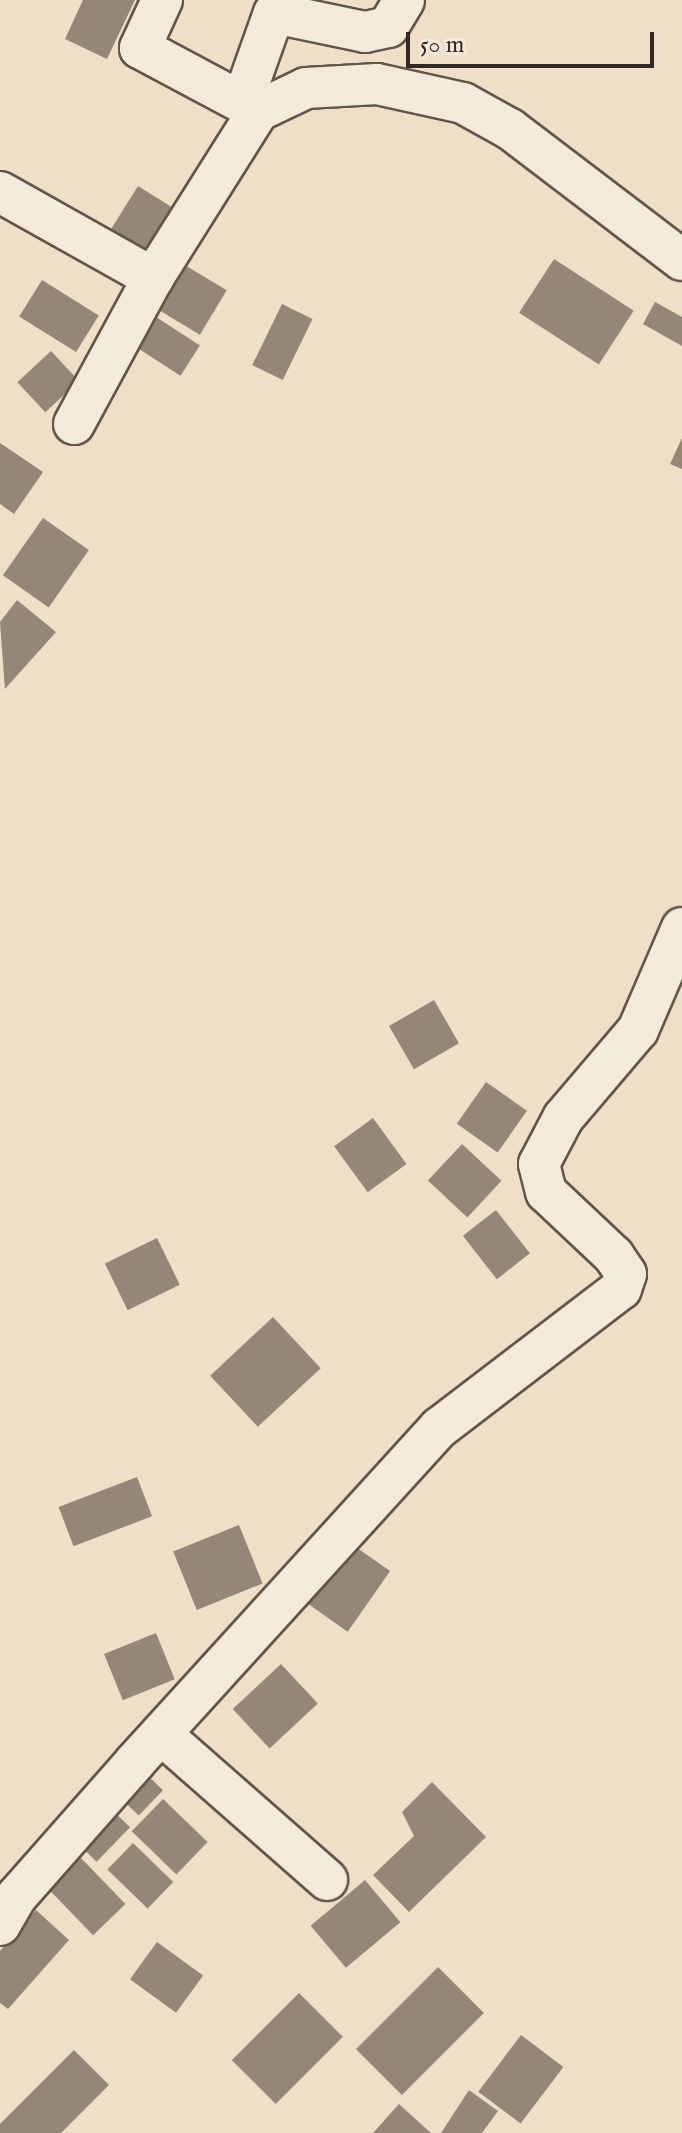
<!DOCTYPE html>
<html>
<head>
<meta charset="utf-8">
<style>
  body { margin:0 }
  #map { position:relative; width:682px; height:2133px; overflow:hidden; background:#eedfc6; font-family:"IM FELL English",serif }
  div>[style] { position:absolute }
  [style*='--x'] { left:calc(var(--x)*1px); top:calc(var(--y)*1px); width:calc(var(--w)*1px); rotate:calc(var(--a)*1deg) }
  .building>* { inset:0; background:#958778; transform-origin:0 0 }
  .roads { filter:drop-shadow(2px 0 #62564c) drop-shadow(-2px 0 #62564c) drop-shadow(0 2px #62564c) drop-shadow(0 -2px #62564c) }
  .minor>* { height:40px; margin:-20px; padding:0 20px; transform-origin:20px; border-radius:20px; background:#f4eada }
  span { translate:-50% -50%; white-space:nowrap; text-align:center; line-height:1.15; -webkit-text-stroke:7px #f4eada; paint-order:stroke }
  .scale { position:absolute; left:406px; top:32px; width:248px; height:36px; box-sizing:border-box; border:4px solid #342823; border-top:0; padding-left:10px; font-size:24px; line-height:28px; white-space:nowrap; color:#342823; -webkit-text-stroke:6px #f4eada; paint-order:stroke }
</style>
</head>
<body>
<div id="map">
  <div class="building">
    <i style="clip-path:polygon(83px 0,135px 0,107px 59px,65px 39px)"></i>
    <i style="left:138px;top:186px;width:51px;height:53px;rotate:32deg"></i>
    <i style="left:554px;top:259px;width:95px;height:64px;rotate:33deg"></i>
    <i style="left:183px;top:264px;width:51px;height:52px;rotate:31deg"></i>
    <i style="left:42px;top:280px;width:67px;height:43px;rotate:32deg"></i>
    <i style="clip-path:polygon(655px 302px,682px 317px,682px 346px,643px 324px)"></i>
    <i style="left:282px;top:304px;width:34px;height:68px;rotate:26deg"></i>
    <i style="left:153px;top:315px;width:56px;height:36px;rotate:33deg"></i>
    <i style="left:51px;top:351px;width:41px;height:46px;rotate:47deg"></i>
    <i style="clip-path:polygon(682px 438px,682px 469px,670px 464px)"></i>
    <i style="clip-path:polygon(0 443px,43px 472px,14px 514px,0 504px)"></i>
    <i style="left:43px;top:518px;width:56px;height:70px;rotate:35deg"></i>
    <i style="clip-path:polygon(17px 600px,56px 632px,5px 689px,0 622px)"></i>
    <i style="left:434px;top:1000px;width:50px;height:52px;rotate:60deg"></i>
    <i style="left:486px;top:1082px;width:50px;height:51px;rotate:35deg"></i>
    <i style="left:373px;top:1118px;width:57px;height:48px;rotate:54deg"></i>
    <i style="left:462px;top:1144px;width:54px;height:50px;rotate:43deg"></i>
    <i style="left:496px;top:1210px;width:55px;height:42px;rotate:52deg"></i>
    <i style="left:157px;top:1238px;width:52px;height:58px;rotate:64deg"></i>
    <i style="left:273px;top:1317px;width:70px;height:86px;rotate:47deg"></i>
    <i style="left:137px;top:1477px;width:42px;height:84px;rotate:69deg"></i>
    <i style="left:239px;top:1525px;width:63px;height:71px;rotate:68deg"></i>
    <i style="left:350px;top:1543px;width:49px;height:74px;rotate:35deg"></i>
    <i style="left:156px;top:1633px;width:50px;height:56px;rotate:68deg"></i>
    <i style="left:281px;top:1664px;width:54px;height:66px;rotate:47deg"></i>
    <i style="left:140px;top:1768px;width:32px;height:35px;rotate:44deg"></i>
    <i style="clip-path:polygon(432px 1782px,486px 1837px,409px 1912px,373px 1875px,414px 1836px,402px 1812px)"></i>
    <i style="left:163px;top:1799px;width:62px;height:45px;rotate:44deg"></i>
    <i style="left:107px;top:1805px;width:32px;height:48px;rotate:44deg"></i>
    <i style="left:133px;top:1843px;width:56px;height:37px;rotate:44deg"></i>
    <i style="left:81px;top:1858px;width:64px;height:45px;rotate:46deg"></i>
    <i style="left:365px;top:1880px;width:55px;height:71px;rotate:50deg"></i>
    <i style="clip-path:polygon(36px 1910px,69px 1940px,8px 2009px,0 2003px,0 1951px)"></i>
    <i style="left:157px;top:1942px;width:57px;height:46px;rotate:36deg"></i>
    <i style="left:438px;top:1967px;width:65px;height:116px;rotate:45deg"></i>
    <i style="left:299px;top:1993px;width:62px;height:95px;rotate:45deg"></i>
    <i style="left:521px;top:2035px;width:53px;height:71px;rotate:37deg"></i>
    <i style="clip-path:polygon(74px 2050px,109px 2085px,61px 2133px,0 2133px,0 2124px)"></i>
    <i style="clip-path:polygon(469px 2090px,498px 2111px,482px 2133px,441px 2133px)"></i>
    <i style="clip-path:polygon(399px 2104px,431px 2133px,373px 2133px)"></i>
  </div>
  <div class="roads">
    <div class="minor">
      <i style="--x:162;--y:0;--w:53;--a:114.6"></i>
      <i style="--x:140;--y:48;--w:134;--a:28.1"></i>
      <i style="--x:243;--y:100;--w:92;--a:-70.4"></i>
      <i style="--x:274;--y:13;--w:93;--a:11.8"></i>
      <i style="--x:365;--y:32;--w:24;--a:-12"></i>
      <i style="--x:388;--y:27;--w:31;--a:-59"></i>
      <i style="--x:0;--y:192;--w:176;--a:29.3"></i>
      <i style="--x:74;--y:424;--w:166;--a:-61.6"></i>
      <i style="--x:153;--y:278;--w:197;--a:-57.8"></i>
      <i style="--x:258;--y:111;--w:53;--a:-25.6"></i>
      <i style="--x:306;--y:88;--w:71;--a:-3.2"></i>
      <i style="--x:377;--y:84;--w:88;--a:12.5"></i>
      <i style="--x:463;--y:103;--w:54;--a:29"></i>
      <i style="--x:510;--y:129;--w:216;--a:37.3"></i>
      <i style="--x:161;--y:1734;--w:221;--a:41.3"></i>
      <i style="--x:0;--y:1925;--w:34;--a:-60"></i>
      <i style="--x:17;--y:1896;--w:179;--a:-48.6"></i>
      <i style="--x:135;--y:1762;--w:452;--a:-47.7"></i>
      <i style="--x:439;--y:1428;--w:229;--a:-37.4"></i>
      <i style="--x:621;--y:1289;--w:16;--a:-72"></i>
      <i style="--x:626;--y:1274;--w:22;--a:-124"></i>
      <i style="--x:614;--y:1256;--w:93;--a:-136.7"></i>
      <i style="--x:546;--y:1192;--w:29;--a:-104"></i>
      <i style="--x:539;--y:1164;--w:52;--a:-62.4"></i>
      <i style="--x:563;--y:1118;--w:116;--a:-49.6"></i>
      <i style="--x:638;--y:1030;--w:111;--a:-66.7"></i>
    </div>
  </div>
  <div class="scale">50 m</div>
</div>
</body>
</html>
